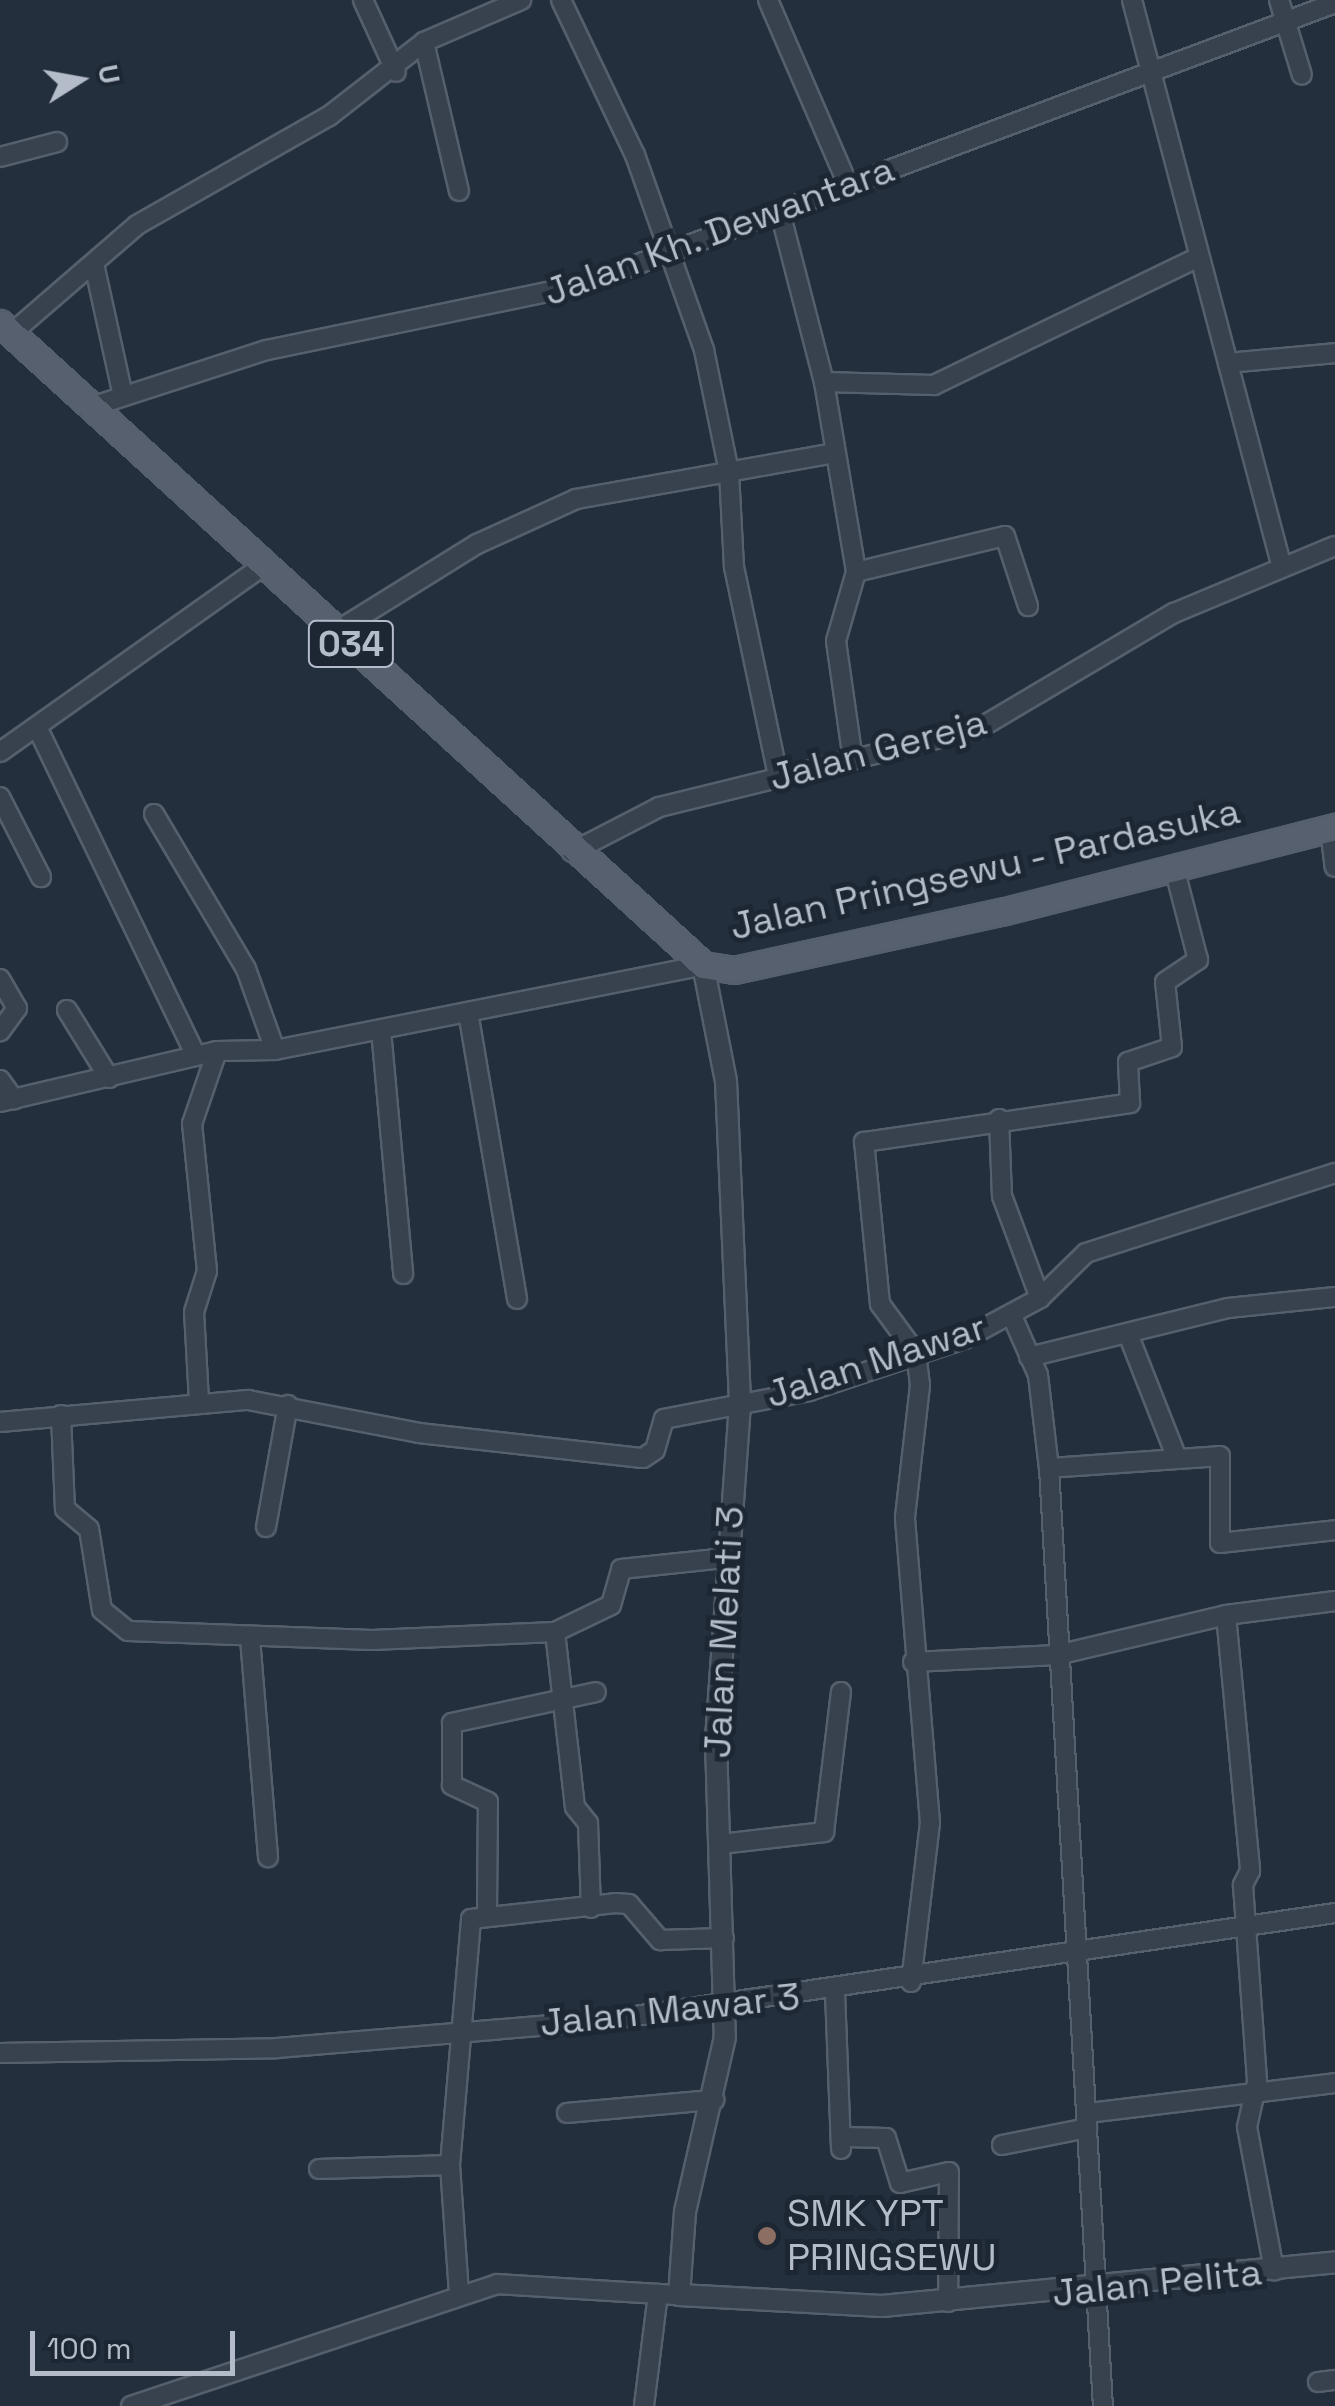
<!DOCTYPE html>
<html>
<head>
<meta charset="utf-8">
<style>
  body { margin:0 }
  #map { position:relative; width:1335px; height:2406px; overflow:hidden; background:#242f3e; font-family:"Space Grotesk",sans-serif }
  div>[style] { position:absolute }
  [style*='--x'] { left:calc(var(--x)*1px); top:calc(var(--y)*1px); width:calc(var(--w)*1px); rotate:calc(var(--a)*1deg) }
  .roads { filter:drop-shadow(2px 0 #565f6c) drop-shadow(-2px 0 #565f6c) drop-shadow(0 2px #565f6c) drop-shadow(0 -2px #565f6c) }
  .minor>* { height:18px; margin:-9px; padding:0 9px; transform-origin:9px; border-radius:9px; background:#38414e }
  .tertiary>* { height:20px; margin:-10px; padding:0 10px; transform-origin:10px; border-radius:10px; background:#38414e }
  .primary>* { height:25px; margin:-12.5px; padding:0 12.5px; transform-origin:12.5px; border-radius:12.5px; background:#56606e }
  .dots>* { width:28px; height:28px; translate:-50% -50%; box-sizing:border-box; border:5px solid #1d2633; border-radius:50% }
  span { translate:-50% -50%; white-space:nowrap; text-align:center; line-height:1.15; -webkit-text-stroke:10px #1d2633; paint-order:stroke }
  .shield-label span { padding:2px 8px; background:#1d2633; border:2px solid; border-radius:8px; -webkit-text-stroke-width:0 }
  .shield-label { font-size:35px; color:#b4bcc9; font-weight:700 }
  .street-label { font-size:38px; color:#b4bcc9 }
  .poi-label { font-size:38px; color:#b4bcc9 }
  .left { translate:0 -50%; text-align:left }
  .north { position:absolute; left:30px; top:30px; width:100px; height:100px; -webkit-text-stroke:8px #1d2633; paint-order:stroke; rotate:79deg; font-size:28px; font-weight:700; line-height:40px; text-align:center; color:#b4bcc9 }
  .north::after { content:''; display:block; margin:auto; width:35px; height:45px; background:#b4bcc9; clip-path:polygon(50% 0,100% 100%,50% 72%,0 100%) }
  .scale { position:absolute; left:30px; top:2331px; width:205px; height:45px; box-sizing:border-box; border:5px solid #b4bcc9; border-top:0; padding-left:12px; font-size:30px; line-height:35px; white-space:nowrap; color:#b4bcc9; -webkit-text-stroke:8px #1d2633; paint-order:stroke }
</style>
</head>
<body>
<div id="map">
  <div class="roads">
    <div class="minor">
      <i style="--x:363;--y:0;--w:79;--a:65.4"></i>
      <i style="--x:561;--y:0;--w:172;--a:64.5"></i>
      <i style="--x:635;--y:155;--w:207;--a:70.5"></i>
      <i style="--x:704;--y:350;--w:125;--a:78.4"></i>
      <i style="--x:729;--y:472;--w:95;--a:87"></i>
      <i style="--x:734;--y:567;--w:214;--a:78.1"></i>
      <i style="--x:768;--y:0;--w:204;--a:66.6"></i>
      <i style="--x:1132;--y:0;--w:583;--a:75.2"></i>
      <i style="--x:1279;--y:0;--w:78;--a:73"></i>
      <i style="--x:424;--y:42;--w:153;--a:76.8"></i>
      <i style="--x:0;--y:157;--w:59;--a:-14.7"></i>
      <i style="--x:780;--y:212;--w:176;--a:75.5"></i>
      <i style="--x:824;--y:382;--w:193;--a:80.4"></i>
      <i style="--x:856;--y:572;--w:72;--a:106.2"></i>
      <i style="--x:836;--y:641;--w:120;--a:81.9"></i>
      <i style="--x:94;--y:264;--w:130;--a:77.6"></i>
      <i style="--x:12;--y:333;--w:165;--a:-40.8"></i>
      <i style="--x:137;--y:225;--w:221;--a:-29.6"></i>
      <i style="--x:329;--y:116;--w:120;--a:-37.9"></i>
      <i style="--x:424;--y:42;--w:106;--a:-23.4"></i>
      <i style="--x:1228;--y:363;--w:107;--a:-5.3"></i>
      <i style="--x:824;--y:382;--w:110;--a:1.6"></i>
      <i style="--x:934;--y:385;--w:294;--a:-25.8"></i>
      <i style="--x:88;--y:408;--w:188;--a:-18"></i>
      <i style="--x:267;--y:350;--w:322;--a:-11.7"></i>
      <i style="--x:582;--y:285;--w:804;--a:-20.53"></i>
      <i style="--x:856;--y:572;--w:153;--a:-13.6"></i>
      <i style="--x:1005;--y:536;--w:74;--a:71.8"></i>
      <i style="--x:337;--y:631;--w:165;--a:-31.9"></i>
      <i style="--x:477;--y:544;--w:109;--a:-24.4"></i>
      <i style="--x:576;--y:499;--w:263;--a:-10.1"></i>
      <i style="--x:37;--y:727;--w:365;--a:64.2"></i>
      <i style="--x:0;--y:752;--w:324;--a:-35.3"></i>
      <i style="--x:0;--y:797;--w:90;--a:62.9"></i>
      <i style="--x:154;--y:814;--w:180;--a:59.3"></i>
      <i style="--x:246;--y:969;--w:86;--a:70.3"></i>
      <i style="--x:1330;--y:829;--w:38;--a:83"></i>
      <i style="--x:572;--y:852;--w:98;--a:-27.3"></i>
      <i style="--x:659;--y:807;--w:331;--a:-13.8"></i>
      <i style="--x:980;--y:728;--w:226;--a:-30.7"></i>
      <i style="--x:1174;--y:613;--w:174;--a:-22.6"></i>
      <i style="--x:0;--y:979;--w:34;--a:60"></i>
      <i style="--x:17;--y:1008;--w:29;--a:126"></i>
      <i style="--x:67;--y:1010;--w:80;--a:58.3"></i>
      <i style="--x:468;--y:1012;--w:291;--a:80.3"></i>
      <i style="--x:381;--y:1030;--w:245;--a:84.8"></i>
      <i style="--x:0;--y:1080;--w:24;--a:54"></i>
      <i style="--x:0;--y:1102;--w:223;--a:-13.2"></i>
      <i style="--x:217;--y:1051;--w:58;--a:-1"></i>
      <i style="--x:275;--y:1050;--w:436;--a:-11.2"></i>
      <i style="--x:999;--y:1119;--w:77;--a:87.8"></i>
      <i style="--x:1002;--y:1196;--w:109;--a:69.6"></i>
      <i style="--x:1012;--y:1316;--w:64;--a:66.2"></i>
      <i style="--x:1038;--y:1375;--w:94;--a:83.3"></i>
      <i style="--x:1049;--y:1468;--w:940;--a:86.71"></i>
      <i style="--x:1128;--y:1334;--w:131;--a:68.5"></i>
      <i style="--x:1029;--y:1357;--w:205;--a:-13.8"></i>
      <i style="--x:1228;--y:1308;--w:108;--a:-5.9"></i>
      <i style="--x:199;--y:1401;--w:89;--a:-93.2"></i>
      <i style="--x:194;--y:1312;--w:43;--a:-72.4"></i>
      <i style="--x:207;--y:1271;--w:148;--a:-95.8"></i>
      <i style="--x:192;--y:1124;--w:77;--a:-71.1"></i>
      <i style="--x:61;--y:1415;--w:94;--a:87.6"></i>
      <i style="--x:65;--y:1509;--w:31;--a:40"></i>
      <i style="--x:89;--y:1529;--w:82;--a:80.9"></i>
      <i style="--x:102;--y:1610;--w:33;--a:39"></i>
      <i style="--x:128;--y:1631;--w:244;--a:2.1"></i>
      <i style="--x:372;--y:1640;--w:183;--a:-2.5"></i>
      <i style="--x:555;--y:1632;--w:62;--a:-25.7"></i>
      <i style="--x:611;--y:1605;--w:37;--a:-74"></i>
      <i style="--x:621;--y:1569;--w:106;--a:-6"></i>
      <i style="--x:0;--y:1422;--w:249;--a:-5.1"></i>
      <i style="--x:248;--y:1400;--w:174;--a:10.9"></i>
      <i style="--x:419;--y:1433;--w:225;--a:6.4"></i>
      <i style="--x:643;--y:1458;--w:14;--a:-34"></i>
      <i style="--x:655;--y:1450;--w:32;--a:-74"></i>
      <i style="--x:664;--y:1419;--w:148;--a:-10.9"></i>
      <i style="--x:809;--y:1391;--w:163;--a:-18.5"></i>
      <i style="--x:964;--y:1339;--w:86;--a:-28.3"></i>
      <i style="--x:1040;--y:1298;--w:64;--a:-44.4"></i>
      <i style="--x:1086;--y:1253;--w:262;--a:-17.8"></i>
      <i style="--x:1049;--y:1468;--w:171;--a:-4"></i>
      <i style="--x:1220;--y:1456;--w:87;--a:90"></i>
      <i style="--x:1220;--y:1543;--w:116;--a:-6.4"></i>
      <i style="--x:266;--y:1527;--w:124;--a:-79.8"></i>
      <i style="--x:1226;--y:1615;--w:257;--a:84.6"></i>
      <i style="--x:1250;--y:1871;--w:16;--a:117"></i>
      <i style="--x:1243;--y:1885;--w:197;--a:85.9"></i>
      <i style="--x:1257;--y:2082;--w:46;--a:102.5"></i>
      <i style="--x:1247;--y:2127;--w:146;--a:79.3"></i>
      <i style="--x:555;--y:1632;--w:176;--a:83.5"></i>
      <i style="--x:575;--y:1807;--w:21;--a:51"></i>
      <i style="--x:588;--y:1823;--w:85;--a:88"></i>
      <i style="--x:250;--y:1638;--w:220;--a:85.3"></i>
      <i style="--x:913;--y:1662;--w:144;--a:-2.8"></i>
      <i style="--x:1057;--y:1655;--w:174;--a:-13.3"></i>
      <i style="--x:1226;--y:1615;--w:110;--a:-7.3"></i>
      <i style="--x:721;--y:1844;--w:104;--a:-6.6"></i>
      <i style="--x:824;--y:1832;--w:141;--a:-83.1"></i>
      <i style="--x:487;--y:1912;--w:110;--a:-89.5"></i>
      <i style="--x:488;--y:1802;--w:40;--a:-155"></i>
      <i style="--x:452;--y:1785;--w:62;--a:-90"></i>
      <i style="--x:452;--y:1723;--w:147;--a:-12.1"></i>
      <i style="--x:911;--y:1982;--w:160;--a:-83.2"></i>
      <i style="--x:930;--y:1823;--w:307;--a:-94.7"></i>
      <i style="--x:905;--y:1517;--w:133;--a:-83.5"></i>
      <i style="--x:920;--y:1385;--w:32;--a:-97"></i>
      <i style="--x:916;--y:1353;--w:61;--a:-126.3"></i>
      <i style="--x:880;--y:1304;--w:163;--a:-95.6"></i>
      <i style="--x:864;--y:1142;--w:269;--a:-8.3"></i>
      <i style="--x:1130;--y:1103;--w:41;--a:-92.8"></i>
      <i style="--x:1128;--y:1062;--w:46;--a:-18.8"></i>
      <i style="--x:1172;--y:1047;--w:65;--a:-96.1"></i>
      <i style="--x:1165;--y:982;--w:40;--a:-34"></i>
      <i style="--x:1198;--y:960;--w:96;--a:-104.5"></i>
      <i style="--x:835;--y:1992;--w:157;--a:87.8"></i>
      <i style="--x:0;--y:2053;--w:277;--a:-1"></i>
      <i style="--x:277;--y:2048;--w:325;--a:-4.8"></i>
      <i style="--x:601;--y:2021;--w:742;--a:-8.37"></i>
      <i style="--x:567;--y:2113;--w:148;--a:-5.1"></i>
      <i style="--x:1088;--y:2113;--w:249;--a:-6.9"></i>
      <i style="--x:845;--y:2137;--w:41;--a:1.4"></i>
      <i style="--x:886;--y:2138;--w:47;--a:72.7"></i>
      <i style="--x:900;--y:2183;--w:50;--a:-12.7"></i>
      <i style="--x:949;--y:2172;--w:130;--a:90.4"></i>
      <i style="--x:1002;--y:2145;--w:87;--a:-11.3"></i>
      <i style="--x:319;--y:2169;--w:131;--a:-1.7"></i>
      <i style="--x:459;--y:2294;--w:129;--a:-94"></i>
      <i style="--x:450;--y:2165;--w:247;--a:-85.1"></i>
      <i style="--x:471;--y:1919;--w:145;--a:-6.3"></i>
      <i style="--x:615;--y:1903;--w:14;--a:4"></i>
      <i style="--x:629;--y:1904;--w:48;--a:49.3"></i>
      <i style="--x:660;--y:1940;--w:64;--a:-1.8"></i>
      <i style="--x:1318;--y:2382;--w:17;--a:-7"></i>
      <i style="--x:131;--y:2406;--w:386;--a:-18.4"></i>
      <i style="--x:497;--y:2284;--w:182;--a:3.5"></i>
      <i style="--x:644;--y:2406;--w:113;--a:-82.9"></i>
    </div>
    <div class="tertiary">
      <i style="--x:703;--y:965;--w:118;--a:78.8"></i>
      <i style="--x:726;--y:1081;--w:323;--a:87.5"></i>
      <i style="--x:740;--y:1404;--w:338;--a:94.1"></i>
      <i style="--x:716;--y:1741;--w:296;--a:88.3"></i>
      <i style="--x:725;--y:2037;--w:180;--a:102.9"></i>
      <i style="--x:685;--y:2212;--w:83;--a:94.1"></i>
      <i style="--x:679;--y:2295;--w:203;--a:3.1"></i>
      <i style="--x:882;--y:2306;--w:455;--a:-5.5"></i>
    </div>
    <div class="primary">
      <i style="--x:0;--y:323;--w:952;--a:42.4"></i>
      <i style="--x:703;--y:965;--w:31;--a:9"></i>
      <i style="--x:734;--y:970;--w:277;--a:-12.3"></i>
      <i style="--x:1005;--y:911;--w:341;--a:-14.3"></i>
    </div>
  </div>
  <div class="dots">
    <i style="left:767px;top:2236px;background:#8d6e63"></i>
  </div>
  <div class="shield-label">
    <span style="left:351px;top:644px">034</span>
  </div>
  <div class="street-label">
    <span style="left:719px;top:231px;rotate:-20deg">Jalan Kh. Dewantara</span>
    <span style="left:878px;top:750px;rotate:-15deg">Jalan Gereja</span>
    <span style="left:985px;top:869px;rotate:-13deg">Jalan Pringsewu - Pardasuka</span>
    <span style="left:876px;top:1361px;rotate:-18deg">Jalan Mawar</span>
    <span style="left:724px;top:1632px;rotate:-87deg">Jalan Melati 3</span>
    <span style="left:670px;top:2010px;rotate:-6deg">Jalan Mawar 3</span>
    <span style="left:1157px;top:2283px;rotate:-6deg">Jalan Pelita</span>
  </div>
  <div class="poi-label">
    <span class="left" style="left:787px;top:2236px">SMK YPT<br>PRINGSEWU</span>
  </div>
  <div class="north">U</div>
  <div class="scale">100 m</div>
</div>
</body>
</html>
